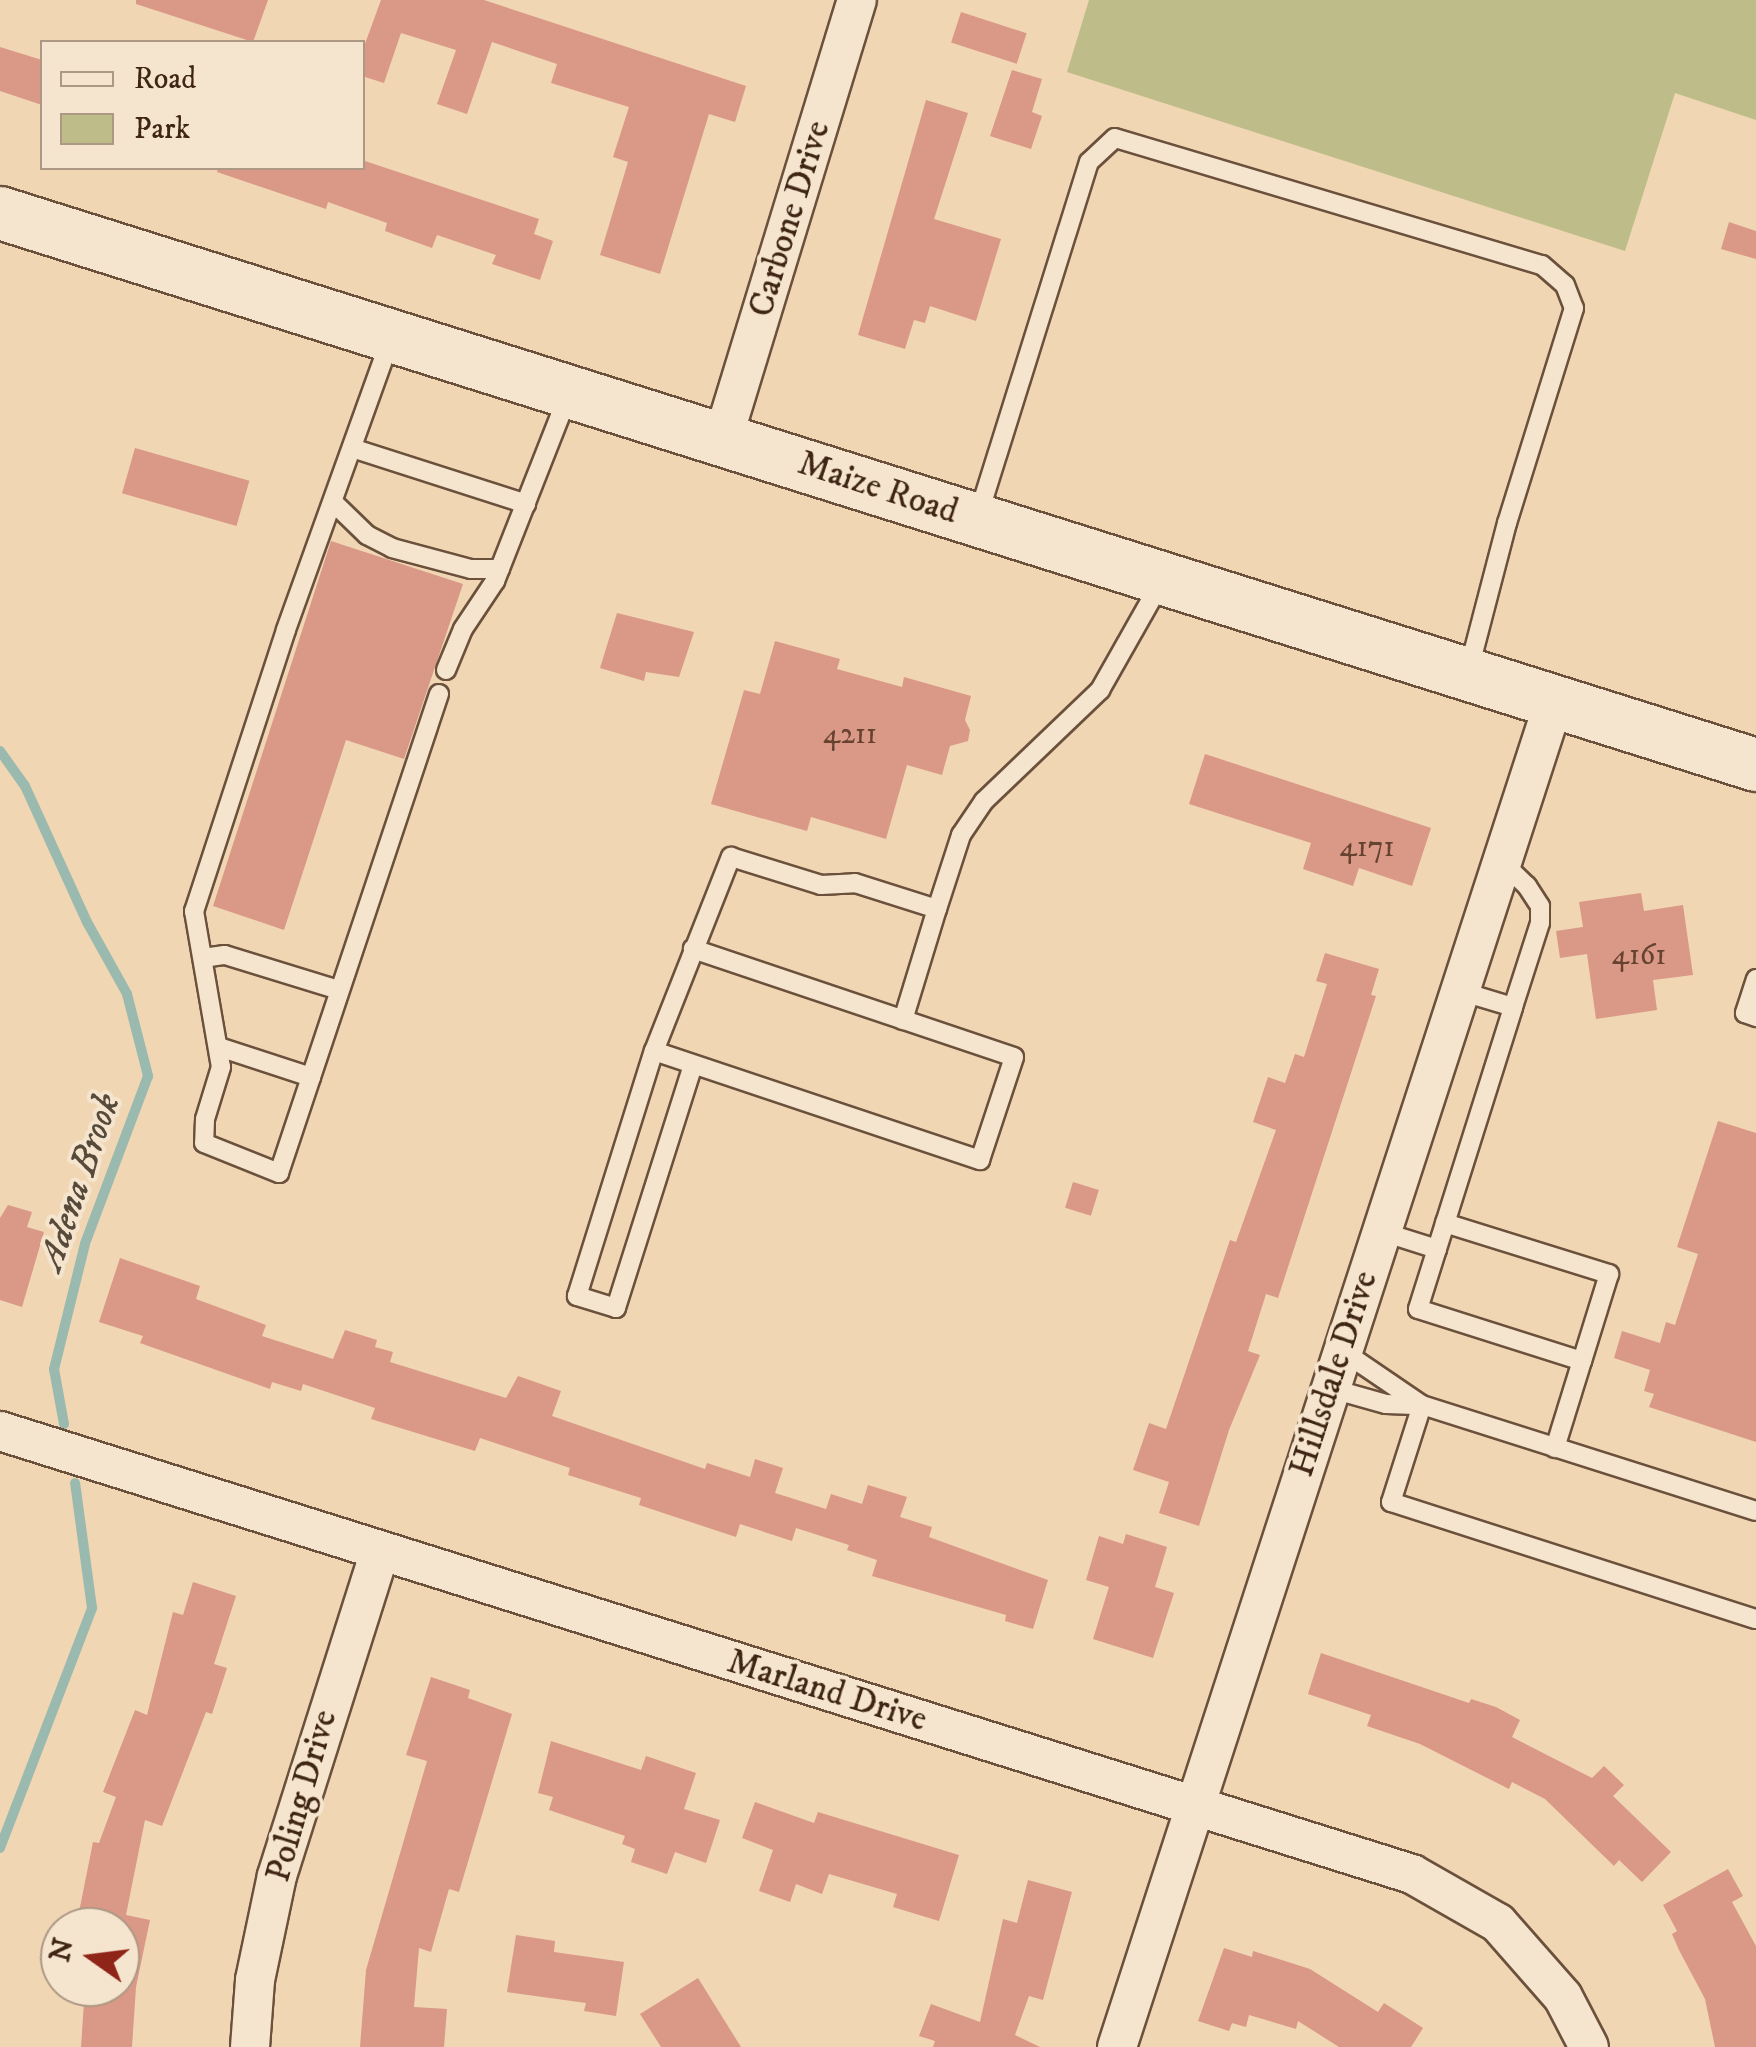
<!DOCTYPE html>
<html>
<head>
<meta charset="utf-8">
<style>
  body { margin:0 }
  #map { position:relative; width:1756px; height:2047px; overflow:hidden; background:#f0d6b3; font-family:"IM FELL DW Pica",serif }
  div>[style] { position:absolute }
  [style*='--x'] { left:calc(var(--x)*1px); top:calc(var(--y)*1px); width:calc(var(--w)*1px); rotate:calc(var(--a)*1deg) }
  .green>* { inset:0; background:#bebc89 }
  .stream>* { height:10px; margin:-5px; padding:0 5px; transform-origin:5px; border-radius:5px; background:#9ab9af }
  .building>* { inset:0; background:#da9886; transform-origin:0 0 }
  .roads { filter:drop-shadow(2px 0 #6b513c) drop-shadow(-2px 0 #6b513c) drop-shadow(0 2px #6b513c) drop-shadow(0 -2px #6b513c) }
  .lane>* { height:18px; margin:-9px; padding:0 9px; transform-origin:9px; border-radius:9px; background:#f5e4ce }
  .street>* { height:38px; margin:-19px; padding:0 19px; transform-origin:19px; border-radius:19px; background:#f5e4ce }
  .secondary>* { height:52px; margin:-26px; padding:0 26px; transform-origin:26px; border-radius:26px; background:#f5e4ce }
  span { translate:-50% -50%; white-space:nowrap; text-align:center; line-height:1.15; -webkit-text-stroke:8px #f5e4ce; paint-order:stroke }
  .number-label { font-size:30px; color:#664230 }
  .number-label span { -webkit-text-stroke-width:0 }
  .street-label { font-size:35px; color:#3f2514 }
  .water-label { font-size:38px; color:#564a3b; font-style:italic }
  .legend { position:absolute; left:40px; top:40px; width:325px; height:130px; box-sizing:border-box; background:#f5e4ce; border:2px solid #ac9884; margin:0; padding:12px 18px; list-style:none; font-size:30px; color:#3f2514 }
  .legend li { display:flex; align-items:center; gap:20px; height:50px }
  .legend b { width:50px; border:2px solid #ac9884 }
  .north { position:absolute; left:40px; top:1907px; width:100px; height:100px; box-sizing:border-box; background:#f5e4ce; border:2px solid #ac9884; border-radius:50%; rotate:284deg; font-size:28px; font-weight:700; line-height:40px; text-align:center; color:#3f2514 }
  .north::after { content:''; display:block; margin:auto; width:35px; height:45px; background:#8f2418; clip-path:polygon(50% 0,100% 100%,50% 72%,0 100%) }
</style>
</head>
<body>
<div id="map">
  <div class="green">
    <i style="clip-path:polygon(1089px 0,1756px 0,1756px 120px,1675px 93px,1625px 251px,1067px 72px)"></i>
  </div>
  <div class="stream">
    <i style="--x:0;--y:751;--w:43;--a:54.5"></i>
    <i style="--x:25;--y:786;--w:149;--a:65.5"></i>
    <i style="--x:87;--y:922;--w:82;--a:60.9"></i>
    <i style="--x:127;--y:994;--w:85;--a:75.6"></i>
    <i style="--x:148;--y:1076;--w:179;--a:110.6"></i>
    <i style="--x:85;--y:1244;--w:129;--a:103.9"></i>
    <i style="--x:54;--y:1369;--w:56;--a:79.7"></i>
    <i style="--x:0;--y:1848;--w:257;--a:-69"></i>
    <i style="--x:92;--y:1608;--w:126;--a:-97.7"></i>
  </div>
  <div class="building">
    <i style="clip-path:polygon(136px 0,268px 0,253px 42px,136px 4px)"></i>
    <i style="clip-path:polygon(381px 0,484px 0,746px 86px,735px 122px,709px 114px,660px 274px,600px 255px,628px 162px,613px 157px,629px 107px,551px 83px,557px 64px,492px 42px,467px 114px,437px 104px,456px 50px,401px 33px,384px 83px,362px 76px,362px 52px)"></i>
    <i style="left:961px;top:12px;width:69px;height:32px;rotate:18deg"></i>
    <i style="clip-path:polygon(0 47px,42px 60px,42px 105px,0 91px)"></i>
    <i style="clip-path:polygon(1012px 70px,1042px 79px,1032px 112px,1042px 116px,1031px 149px,990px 136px)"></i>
    <i style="clip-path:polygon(926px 100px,968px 113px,934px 219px,1001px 239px,976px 321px,930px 306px,925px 323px,914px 320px,905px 349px,858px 335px)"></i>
    <i style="clip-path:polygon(362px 160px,539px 219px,534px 234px,553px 241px,540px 280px,492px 264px,496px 255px,437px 235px,432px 248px,385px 231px,387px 223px,328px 202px,326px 209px,217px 172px,218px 168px,362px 168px)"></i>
    <i style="clip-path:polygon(1729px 222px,1756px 231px,1756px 259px,1721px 249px)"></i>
    <i style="left:135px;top:448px;width:119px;height:47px;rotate:16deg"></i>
    <i style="clip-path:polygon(331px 541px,463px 584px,404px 759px,346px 740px,284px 930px,213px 906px)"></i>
    <i style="clip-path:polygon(617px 613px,694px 632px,679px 677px,646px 672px,644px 681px,600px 668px)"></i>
    <i style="clip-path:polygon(775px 641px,840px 659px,837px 669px,902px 687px,904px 677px,971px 696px,965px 720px,970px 730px,968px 741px,950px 746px,942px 775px,907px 765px,886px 839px,811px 817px,807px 831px,711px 804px,744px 690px,760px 694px)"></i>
    <i style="clip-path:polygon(1205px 754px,1431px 828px,1412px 886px,1359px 868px,1353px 886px,1303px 869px,1311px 843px,1189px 804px)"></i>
    <i style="clip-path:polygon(1641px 893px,1644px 911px,1683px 905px,1693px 975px,1653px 980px,1657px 1010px,1596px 1019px,1587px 954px,1560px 958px,1556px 931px,1583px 927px,1579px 902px)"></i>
    <i style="clip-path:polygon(1325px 953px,1379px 969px,1371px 995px,1376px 996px,1278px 1298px,1266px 1294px,1248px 1351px,1260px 1355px,1229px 1430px,1199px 1526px,1159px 1513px,1169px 1482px,1133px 1470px,1149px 1423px,1166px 1429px,1230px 1240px,1236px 1242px,1276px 1130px,1253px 1122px,1268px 1077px,1285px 1083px,1295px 1054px,1304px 1057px,1327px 984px,1316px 981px)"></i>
    <i style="clip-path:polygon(1718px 1121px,1756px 1133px,1756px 1442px,1649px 1407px,1654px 1394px,1644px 1391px,1650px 1370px,1614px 1358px,1622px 1331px,1660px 1343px,1666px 1322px,1675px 1325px,1698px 1254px,1677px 1247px)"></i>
    <i style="left:1073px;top:1182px;width:27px;height:27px;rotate:17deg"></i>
    <i style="clip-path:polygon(8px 1205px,32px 1212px,27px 1227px,44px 1232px,22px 1307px,0 1300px,0 1218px)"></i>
    <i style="clip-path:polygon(120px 1258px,200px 1286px,196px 1299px,266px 1325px,262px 1336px,333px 1359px,345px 1330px,377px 1340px,375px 1347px,393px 1352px,390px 1362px,506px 1398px,518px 1376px,561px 1391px,552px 1416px,705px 1469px,707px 1463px,750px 1477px,755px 1459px,783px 1468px,775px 1493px,826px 1509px,831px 1494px,862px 1504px,868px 1485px,907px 1497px,900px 1517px,932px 1527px,929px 1537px,1048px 1580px,1033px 1629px,1005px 1621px,1006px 1615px,872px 1576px,877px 1560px,847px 1550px,849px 1545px,796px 1528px,792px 1541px,740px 1524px,736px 1537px,639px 1505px,641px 1498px,568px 1475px,570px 1468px,480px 1438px,475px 1451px,371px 1419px,375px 1408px,303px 1384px,301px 1391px,272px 1382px,270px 1389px,140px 1343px,143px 1336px,99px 1322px)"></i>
    <i style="clip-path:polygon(1126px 1534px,1167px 1547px,1155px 1587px,1174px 1593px,1153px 1658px,1093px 1639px,1109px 1587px,1086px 1580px,1099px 1536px,1123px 1544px)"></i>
    <i style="clip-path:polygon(193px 1582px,236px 1596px,214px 1664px,227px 1668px,212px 1714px,206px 1712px,162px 1826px,145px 1820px,126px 1915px,150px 1920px,136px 1987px,132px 2047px,81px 2047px,85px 1987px,120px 1987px,120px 1927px,76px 1927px,93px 1842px,99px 1843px,116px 1797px,103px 1792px,135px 1710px,147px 1715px,173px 1612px,183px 1615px)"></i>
    <i style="clip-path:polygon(1321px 1653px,1469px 1703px,1471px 1699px,1496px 1707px,1520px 1720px,1512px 1737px,1592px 1778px,1604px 1766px,1624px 1785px,1613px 1796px,1671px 1852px,1642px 1882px,1619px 1860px,1614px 1866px,1545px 1799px,1512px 1782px,1509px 1789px,1420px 1744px,1367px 1726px,1371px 1715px,1308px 1694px)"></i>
    <i style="clip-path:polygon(431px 1677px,470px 1690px,468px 1698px,512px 1714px,459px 1892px,449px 1889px,431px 1952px,419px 1948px,414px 2007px,447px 2009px,444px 2047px,360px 2047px,366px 1970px,427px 1761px,406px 1755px)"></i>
    <i style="clip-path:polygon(551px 1741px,641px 1770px,646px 1756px,696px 1773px,684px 1809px,720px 1820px,706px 1863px,675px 1852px,667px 1874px,631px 1862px,635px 1849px,622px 1844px,625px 1836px,549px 1810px,553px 1797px,538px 1793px)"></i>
    <i style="clip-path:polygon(755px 1802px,814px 1823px,818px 1812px,959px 1855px,939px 1921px,893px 1907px,897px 1894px,829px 1874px,822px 1894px,796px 1884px,790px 1902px,759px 1891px,773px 1850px,742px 1838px)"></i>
    <i style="clip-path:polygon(1728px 1869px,1743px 1896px,1732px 1902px,1756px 1946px,1756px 2047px,1715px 2047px,1705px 1999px,1679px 1950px,1672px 1934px,1677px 1931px,1663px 1905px)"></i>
    <i style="clip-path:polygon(1028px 1880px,1072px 1892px,1043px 2000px,1029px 1996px,1015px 2035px,1040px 2047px,933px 2047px,935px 2041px,919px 2036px,931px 2004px,980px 2022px,1003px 1919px,1017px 1923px)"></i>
    <i style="clip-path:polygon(516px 1935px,555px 1941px,554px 1952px,624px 1962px,616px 2016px,584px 2011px,586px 2003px,507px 1992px)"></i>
    <i style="clip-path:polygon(1224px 1948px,1252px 1957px,1253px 1951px,1310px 1969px,1378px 2012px,1384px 2003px,1423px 2028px,1411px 2047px,1339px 2047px,1298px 2021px,1296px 2029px,1249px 2015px,1246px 2027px,1232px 2023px,1229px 2031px,1198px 2021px)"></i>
    <i style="clip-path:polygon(698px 1978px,741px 2047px,661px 2047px,640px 2014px)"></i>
  </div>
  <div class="roads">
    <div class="lane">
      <i style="--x:391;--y:338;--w:310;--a:109.8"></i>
      <i style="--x:286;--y:630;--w:296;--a:108.1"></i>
      <i style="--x:194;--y:911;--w:158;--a:80.2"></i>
      <i style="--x:221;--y:1067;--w:54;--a:107.1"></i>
      <i style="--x:205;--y:1119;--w:24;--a:92"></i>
      <i style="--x:204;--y:1143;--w:81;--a:21.8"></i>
      <i style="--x:279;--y:1173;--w:505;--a:-71.53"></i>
      <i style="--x:352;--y:448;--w:183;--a:17.8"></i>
      <i style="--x:333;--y:502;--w:47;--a:44.1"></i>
      <i style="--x:367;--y:535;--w:28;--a:27"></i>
      <i style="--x:392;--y:548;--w:82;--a:14.9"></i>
      <i style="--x:471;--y:569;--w:29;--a:0"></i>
      <i style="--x:978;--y:516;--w:371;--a:-72.6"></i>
      <i style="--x:1089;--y:162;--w:35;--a:-43"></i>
      <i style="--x:1115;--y:138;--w:445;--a:16.6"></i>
      <i style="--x:1542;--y:265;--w:30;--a:41"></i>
      <i style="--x:1565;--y:285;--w:25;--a:69"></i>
      <i style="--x:1574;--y:308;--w:225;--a:107.3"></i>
      <i style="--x:1507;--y:523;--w:151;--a:104.6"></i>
      <i style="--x:446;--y:670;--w:44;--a:-67.5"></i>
      <i style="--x:463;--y:629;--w:58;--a:-56.3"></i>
      <i style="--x:495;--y:581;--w:197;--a:-68.5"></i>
      <i style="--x:1502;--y:862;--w:35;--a:44"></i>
      <i style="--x:1527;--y:886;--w:24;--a:57"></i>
      <i style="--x:1540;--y:906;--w:17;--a:90"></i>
      <i style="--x:1540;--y:923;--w:88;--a:107.8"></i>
      <i style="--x:203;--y:958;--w:22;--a:-8"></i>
      <i style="--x:225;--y:955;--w:119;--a:17.1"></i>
      <i style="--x:1756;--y:979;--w:36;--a:108"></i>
      <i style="--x:1745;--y:1013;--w:12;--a:20"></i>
      <i style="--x:903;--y:1020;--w:116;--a:-73"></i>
      <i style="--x:219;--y:1047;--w:97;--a:18.1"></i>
      <i style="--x:654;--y:1051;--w:344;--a:18.5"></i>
      <i style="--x:980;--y:1160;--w:108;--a:-71.7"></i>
      <i style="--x:1014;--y:1057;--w:339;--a:-161.4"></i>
      <i style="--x:693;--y:1065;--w:255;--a:107.6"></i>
      <i style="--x:616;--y:1308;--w:41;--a:-162.9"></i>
      <i style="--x:577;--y:1296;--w:257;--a:-72.6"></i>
      <i style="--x:654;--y:1051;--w:209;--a:-68.4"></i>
      <i style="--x:731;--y:857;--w:94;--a:17.3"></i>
      <i style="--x:821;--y:885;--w:34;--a:-3"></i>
      <i style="--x:855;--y:883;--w:86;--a:17.6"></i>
      <i style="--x:937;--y:909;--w:78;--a:-72"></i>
      <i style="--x:961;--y:835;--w:41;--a:-55.9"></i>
      <i style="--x:984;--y:801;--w:161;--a:-43.7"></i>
      <i style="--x:1100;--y:690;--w:124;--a:-60.5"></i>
      <i style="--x:1445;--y:1223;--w:172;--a:17.3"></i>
      <i style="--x:1609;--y:1274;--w:91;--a:107.2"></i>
      <i style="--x:1582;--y:1361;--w:172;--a:-162.4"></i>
      <i style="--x:1418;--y:1309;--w:317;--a:-72.5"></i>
      <i style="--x:1513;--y:1007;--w:55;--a:-163.2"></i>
      <i style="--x:1380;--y:1231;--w:60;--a:17.5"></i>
      <i style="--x:1341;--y:1350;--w:98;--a:34.2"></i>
      <i style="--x:1329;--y:1388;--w:59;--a:15.7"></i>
      <i style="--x:1386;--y:1404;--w:36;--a:2"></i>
      <i style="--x:1422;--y:1405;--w:350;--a:17.6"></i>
      <i style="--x:1422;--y:1405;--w:102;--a:107.7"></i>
      <i style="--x:1391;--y:1502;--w:383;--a:17.8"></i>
      <i style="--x:1555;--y:1448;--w:91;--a:-72.8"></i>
    </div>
    <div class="street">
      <i style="--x:723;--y:438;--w:458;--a:-73"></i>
      <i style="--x:0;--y:1431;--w:1480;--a:17.42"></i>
      <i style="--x:1412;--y:1874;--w:99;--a:29.7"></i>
      <i style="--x:1498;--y:1923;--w:98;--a:48.7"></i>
      <i style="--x:1563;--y:1997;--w:56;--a:62.5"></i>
      <i style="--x:250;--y:2047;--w:67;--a:-85.7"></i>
      <i style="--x:255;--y:1980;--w:106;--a:-78.1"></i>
      <i style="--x:277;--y:1876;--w:341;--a:-72.4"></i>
      <i style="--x:1117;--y:2047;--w:1414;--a:-72"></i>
    </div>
    <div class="secondary">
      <i style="--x:0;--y:213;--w:1841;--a:17.45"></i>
    </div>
  </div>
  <div class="number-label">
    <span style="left:850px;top:735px">4211</span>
    <span style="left:1367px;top:848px">4171</span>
    <span style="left:1639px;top:956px">4161</span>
  </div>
  <div class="street-label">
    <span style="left:790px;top:219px;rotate:-73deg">Carbone Drive</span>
    <span style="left:878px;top:488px;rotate:18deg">Maize Road</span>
    <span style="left:1334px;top:1374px;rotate:-72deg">Hillsdale Drive</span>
    <span style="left:827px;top:1691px;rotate:17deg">Marland Drive</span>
    <span style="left:302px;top:1796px;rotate:-74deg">Poling Drive</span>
  </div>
  <div class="water-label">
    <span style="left:80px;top:1182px;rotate:-71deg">Adena Brook</span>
  </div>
  <ul class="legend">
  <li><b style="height:12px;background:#f5e4ce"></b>Road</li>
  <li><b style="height:28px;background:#bebc89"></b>Park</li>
  </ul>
  <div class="north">N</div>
</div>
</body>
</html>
